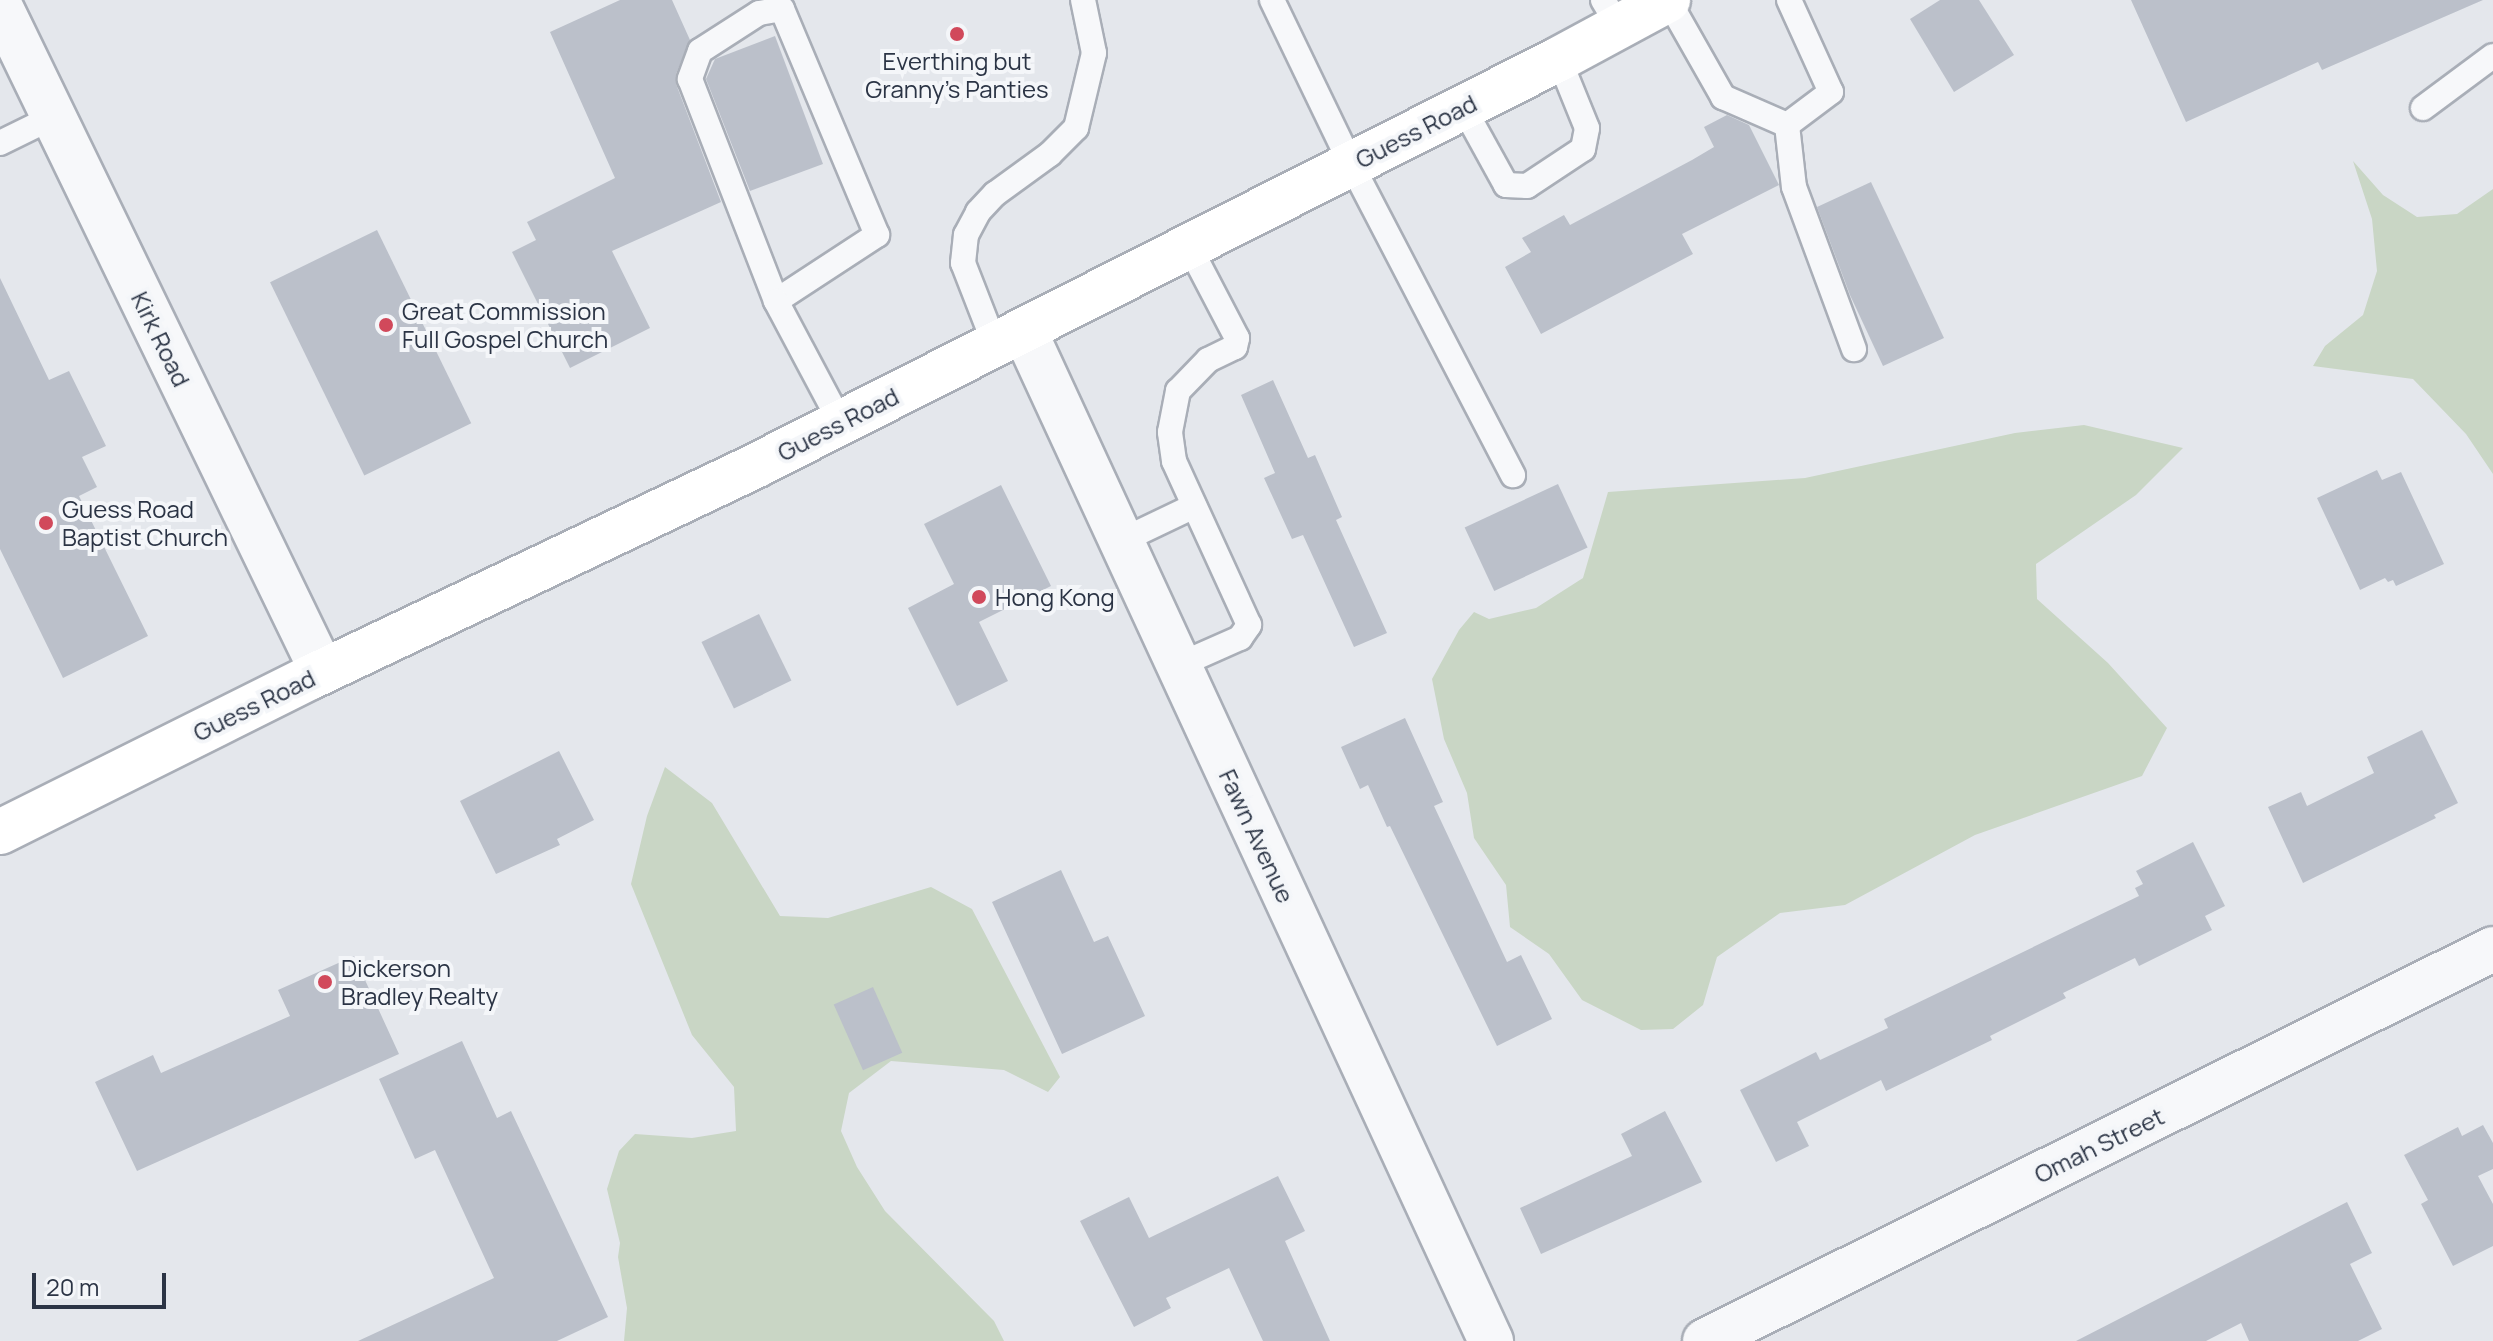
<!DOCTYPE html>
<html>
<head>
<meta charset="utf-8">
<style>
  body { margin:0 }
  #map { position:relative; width:2493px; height:1341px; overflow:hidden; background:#e4e7ec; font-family:Manrope,sans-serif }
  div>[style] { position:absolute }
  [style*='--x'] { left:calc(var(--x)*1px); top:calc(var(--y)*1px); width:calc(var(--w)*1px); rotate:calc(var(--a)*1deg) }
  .green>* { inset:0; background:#c9d6c5 }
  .building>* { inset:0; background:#bbc0ca; transform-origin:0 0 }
  .roads { filter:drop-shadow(2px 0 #a9aeb7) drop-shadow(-2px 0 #a9aeb7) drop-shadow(0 2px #a9aeb7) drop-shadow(0 -2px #a9aeb7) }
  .service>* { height:24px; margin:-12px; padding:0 12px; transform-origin:12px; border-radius:12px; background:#f7f8fa }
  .minor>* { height:44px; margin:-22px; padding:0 22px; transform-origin:22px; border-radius:22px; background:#f7f8fa }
  .secondary>* { height:44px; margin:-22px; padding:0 22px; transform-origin:22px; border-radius:22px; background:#fff }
  .dots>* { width:22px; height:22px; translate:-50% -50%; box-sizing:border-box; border:4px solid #f4f6f9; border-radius:50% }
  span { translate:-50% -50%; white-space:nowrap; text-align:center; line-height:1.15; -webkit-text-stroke:8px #f4f6f9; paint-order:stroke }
  .poi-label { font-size:24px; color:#2b3445 }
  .left { translate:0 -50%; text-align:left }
  .street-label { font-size:24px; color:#2b3445 }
  .scale { position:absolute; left:32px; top:1273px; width:134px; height:36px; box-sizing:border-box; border:4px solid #2b3445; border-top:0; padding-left:10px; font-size:24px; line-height:28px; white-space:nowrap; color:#2b3445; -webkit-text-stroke:6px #f4f6f9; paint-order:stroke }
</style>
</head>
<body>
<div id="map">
  <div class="green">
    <i style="clip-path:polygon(2353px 161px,2383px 195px,2417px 217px,2457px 214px,2493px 189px,2493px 474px,2466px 434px,2413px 379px,2313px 366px,2325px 346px,2363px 315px,2377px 271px,2372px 219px)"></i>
    <i style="clip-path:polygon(2084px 425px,2183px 448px,2136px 495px,2036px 564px,2037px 599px,2108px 663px,2167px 728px,2142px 776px,1975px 835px,1845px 905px,1780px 913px,1717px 957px,1703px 1005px,1673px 1029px,1641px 1030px,1582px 1000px,1549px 954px,1510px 927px,1506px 885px,1474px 838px,1467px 793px,1444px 739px,1432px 679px,1459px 630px,1474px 612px,1489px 619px,1536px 608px,1583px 578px,1608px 492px,1805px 478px,2015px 433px)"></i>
    <i style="clip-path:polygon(665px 767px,712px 803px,780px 916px,828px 918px,931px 887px,972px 909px,1060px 1077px,1048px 1092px,1004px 1070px,891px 1061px,849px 1093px,841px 1131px,857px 1167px,885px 1211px,994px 1321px,1004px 1341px,624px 1341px,627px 1308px,618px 1257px,620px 1243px,607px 1189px,619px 1151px,635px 1134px,692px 1138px,736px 1131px,734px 1087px,692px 1035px,631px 884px,647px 816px)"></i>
  </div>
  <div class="building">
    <i style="clip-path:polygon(620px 0,672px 0,690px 40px,676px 74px,676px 84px,721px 202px,612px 251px,650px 328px,570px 368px,512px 252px,536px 240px,527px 222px,615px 178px,550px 32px)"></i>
    <i style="clip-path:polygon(1940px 0,1979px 0,2014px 55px,1954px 92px,1910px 19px)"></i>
    <i style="clip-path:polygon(2131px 0,2483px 0,2322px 70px,2318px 62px,2186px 122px)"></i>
    <i style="clip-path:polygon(775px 36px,823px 164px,750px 191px,706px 79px,715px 59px)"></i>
    <i style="clip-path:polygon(1727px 115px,1749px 125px,1779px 185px,1682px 234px,1693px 254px,1541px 334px,1505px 267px,1531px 252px,1522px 238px,1564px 215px,1570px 225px,1692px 160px,1714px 147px,1704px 127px)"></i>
    <i style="clip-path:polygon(1871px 182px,1944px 338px,1883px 366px,1850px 295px,1817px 207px)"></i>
    <i style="left:377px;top:230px;width:215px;height:119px;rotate:64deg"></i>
    <i style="clip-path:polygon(0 278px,49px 380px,69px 371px,106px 446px,82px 457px,97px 487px,79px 496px,148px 636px,63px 678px,0 549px)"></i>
    <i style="clip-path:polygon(1273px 380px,1308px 458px,1315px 455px,1342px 517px,1336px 520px,1387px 633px,1354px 647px,1303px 535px,1292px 539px,1264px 478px,1275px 473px,1241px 395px)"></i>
    <i style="clip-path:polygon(2377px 470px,2382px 480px,2401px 472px,2444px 564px,2396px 586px,2393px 580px,2388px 582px,2385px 578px,2360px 590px,2317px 498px)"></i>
    <i style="left:1558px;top:484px;width:70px;height:103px;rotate:65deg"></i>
    <i style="clip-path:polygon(1001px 485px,1051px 586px,979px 622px,1008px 681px,957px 706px,908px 608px,954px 584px,924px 524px)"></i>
    <i style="left:759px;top:614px;width:74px;height:64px;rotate:64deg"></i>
    <i style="clip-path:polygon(1405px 718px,1443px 802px,1434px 806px,1507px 962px,1521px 955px,1552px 1019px,1497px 1046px,1390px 826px,1387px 827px,1368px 785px,1360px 789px,1341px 747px)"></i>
    <i style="clip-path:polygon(2422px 730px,2458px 803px,2434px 815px,2436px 818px,2303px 883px,2268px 807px,2301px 792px,2307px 806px,2374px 773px,2367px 757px)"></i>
    <i style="clip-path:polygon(559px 751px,594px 820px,557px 839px,560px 845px,496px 874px,460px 801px)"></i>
    <i style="clip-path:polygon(2193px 842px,2225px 906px,2205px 916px,2212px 930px,2139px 966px,2135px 958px,2063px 993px,2066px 998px,1990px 1036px,1992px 1040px,1886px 1091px,1881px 1080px,1797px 1122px,1809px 1146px,1776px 1162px,1740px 1090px,1816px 1052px,1820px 1060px,1888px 1028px,1884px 1019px,2139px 896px,2135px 888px,2143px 884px,2136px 871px)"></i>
    <i style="clip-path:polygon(1061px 870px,1094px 942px,1108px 936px,1145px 1016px,1062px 1054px,992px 902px)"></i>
    <i style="clip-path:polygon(354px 956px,399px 1054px,137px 1171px,95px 1082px,153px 1055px,161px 1073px,290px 1016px,278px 990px)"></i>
    <i style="left:873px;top:987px;width:72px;height:43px;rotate:66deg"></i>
    <i style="clip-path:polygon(462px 1041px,497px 1118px,511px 1111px,608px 1317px,557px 1341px,358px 1341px,494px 1278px,435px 1150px,415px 1159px,379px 1079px)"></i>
    <i style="clip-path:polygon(1665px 1111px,1702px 1182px,1541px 1254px,1520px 1208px,1632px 1156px,1621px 1134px)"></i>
    <i style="clip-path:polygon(2483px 1125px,2493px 1143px,2493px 1169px,2478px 1176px,2493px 1204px,2493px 1246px,2453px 1266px,2421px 1204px,2428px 1200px,2404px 1155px,2458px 1127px,2462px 1136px)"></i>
    <i style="clip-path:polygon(1278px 1176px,1305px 1231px,1285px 1241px,1330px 1341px,1263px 1341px,1229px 1268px,1166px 1298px,1171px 1308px,1134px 1327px,1080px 1221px,1129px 1197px,1149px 1238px)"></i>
    <i style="clip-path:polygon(2347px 1202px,2372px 1253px,2350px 1264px,2382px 1329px,2358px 1341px,2249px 1341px,2241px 1323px,2206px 1341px,2076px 1341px)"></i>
  </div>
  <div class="roads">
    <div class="service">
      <i style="--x:1272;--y:0;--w:182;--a:64.3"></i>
      <i style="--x:1351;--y:164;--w:351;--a:62.5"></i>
      <i style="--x:1603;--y:0;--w:33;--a:59"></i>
      <i style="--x:1668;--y:0;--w:112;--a:60.4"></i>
      <i style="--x:1723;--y:97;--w:70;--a:23.6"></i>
      <i style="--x:1789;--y:0;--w:101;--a:65.5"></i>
      <i style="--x:1831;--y:92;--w:55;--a:143.1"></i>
      <i style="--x:1787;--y:125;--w:62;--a:83.6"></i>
      <i style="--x:1794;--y:187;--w:173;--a:69.7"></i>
      <i style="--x:1463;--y:107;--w:89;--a:61.1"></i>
      <i style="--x:1506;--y:185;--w:21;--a:3"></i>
      <i style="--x:1527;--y:186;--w:67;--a:-33.5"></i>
      <i style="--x:1583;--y:149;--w:21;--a:-79"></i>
      <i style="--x:1587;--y:128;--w:74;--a:-112.1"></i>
      <i style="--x:2423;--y:108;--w:87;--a:-36.6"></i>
      <i style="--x:0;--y:143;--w:59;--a:-26.1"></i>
      <i style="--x:776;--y:301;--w:121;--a:-33.2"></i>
      <i style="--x:877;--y:235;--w:245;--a:-112.8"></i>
      <i style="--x:782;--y:9;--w:23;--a:170"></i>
      <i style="--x:759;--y:13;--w:70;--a:147.2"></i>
      <i style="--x:700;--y:51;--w:30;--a:110"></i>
      <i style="--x:690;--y:79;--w:238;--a:68.8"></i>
      <i style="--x:776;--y:301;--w:138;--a:62"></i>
      <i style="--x:995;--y:345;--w:88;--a:-111.3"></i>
      <i style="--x:963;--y:263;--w:28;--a:-84"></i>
      <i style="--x:966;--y:235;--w:26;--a:-62"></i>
      <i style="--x:978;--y:212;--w:25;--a:-47"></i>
      <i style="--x:995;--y:194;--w:68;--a:-36"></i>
      <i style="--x:1050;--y:154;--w:37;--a:-45"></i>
      <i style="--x:1076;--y:128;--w:77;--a:-76.5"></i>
      <i style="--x:1094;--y:53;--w:54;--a:-101.7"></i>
      <i style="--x:1121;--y:541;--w:81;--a:-25.6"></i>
      <i style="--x:1179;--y:665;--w:67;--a:-23.9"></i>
      <i style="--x:1240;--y:638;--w:16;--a:-55"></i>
      <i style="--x:1249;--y:625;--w:180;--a:-114.6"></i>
      <i style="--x:1174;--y:461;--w:29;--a:-98"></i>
      <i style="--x:1170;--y:432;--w:42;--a:-79"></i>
      <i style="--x:1178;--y:391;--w:43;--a:-45.9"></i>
      <i style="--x:1208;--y:360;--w:30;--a:-26"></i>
      <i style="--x:1235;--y:347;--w:9;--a:-77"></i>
      <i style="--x:1237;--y:338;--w:104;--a:-117.6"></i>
    </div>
    <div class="minor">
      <i style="--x:0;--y:6;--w:739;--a:64.16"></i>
      <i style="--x:1024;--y:330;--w:1114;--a:65.21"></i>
      <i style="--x:1705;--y:1341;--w:880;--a:-26.45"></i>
    </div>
    <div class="secondary">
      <i style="--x:0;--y:832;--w:347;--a:-26.5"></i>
      <i style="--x:311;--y:677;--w:492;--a:-25.4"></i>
      <i style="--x:755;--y:466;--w:901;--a:-26.85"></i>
      <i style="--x:1559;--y:59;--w:124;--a:-28.4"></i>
    </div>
  </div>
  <div class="dots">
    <i style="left:957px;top:34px;background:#d1495b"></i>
    <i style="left:386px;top:325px;background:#d1495b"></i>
    <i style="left:46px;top:523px;background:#d1495b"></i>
    <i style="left:979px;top:597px;background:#d1495b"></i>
    <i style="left:325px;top:982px;background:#d1495b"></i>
  </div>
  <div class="poi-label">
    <span style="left:957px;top:75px">Everthing but<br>Granny's Panties</span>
    <span class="left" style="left:402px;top:325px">Great Commission<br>Full Gospel Church</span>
    <span class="left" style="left:62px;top:523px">Guess Road<br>Baptist Church</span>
    <span class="left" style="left:995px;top:597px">Hong Kong</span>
    <span class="left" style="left:341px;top:982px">Dickerson<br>Bradley Realty</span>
  </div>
  <div class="street-label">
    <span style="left:1416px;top:131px;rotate:-27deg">Guess Road</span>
    <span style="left:161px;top:339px;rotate:64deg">Kirk Road</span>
    <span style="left:838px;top:424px;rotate:-27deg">Guess Road</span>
    <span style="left:254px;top:705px;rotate:-26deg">Guess Road</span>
    <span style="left:1257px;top:836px;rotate:65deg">Fawn Avenue</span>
    <span style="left:2099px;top:1145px;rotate:-26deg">Omah Street</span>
  </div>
  <div class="scale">20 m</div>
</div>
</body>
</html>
